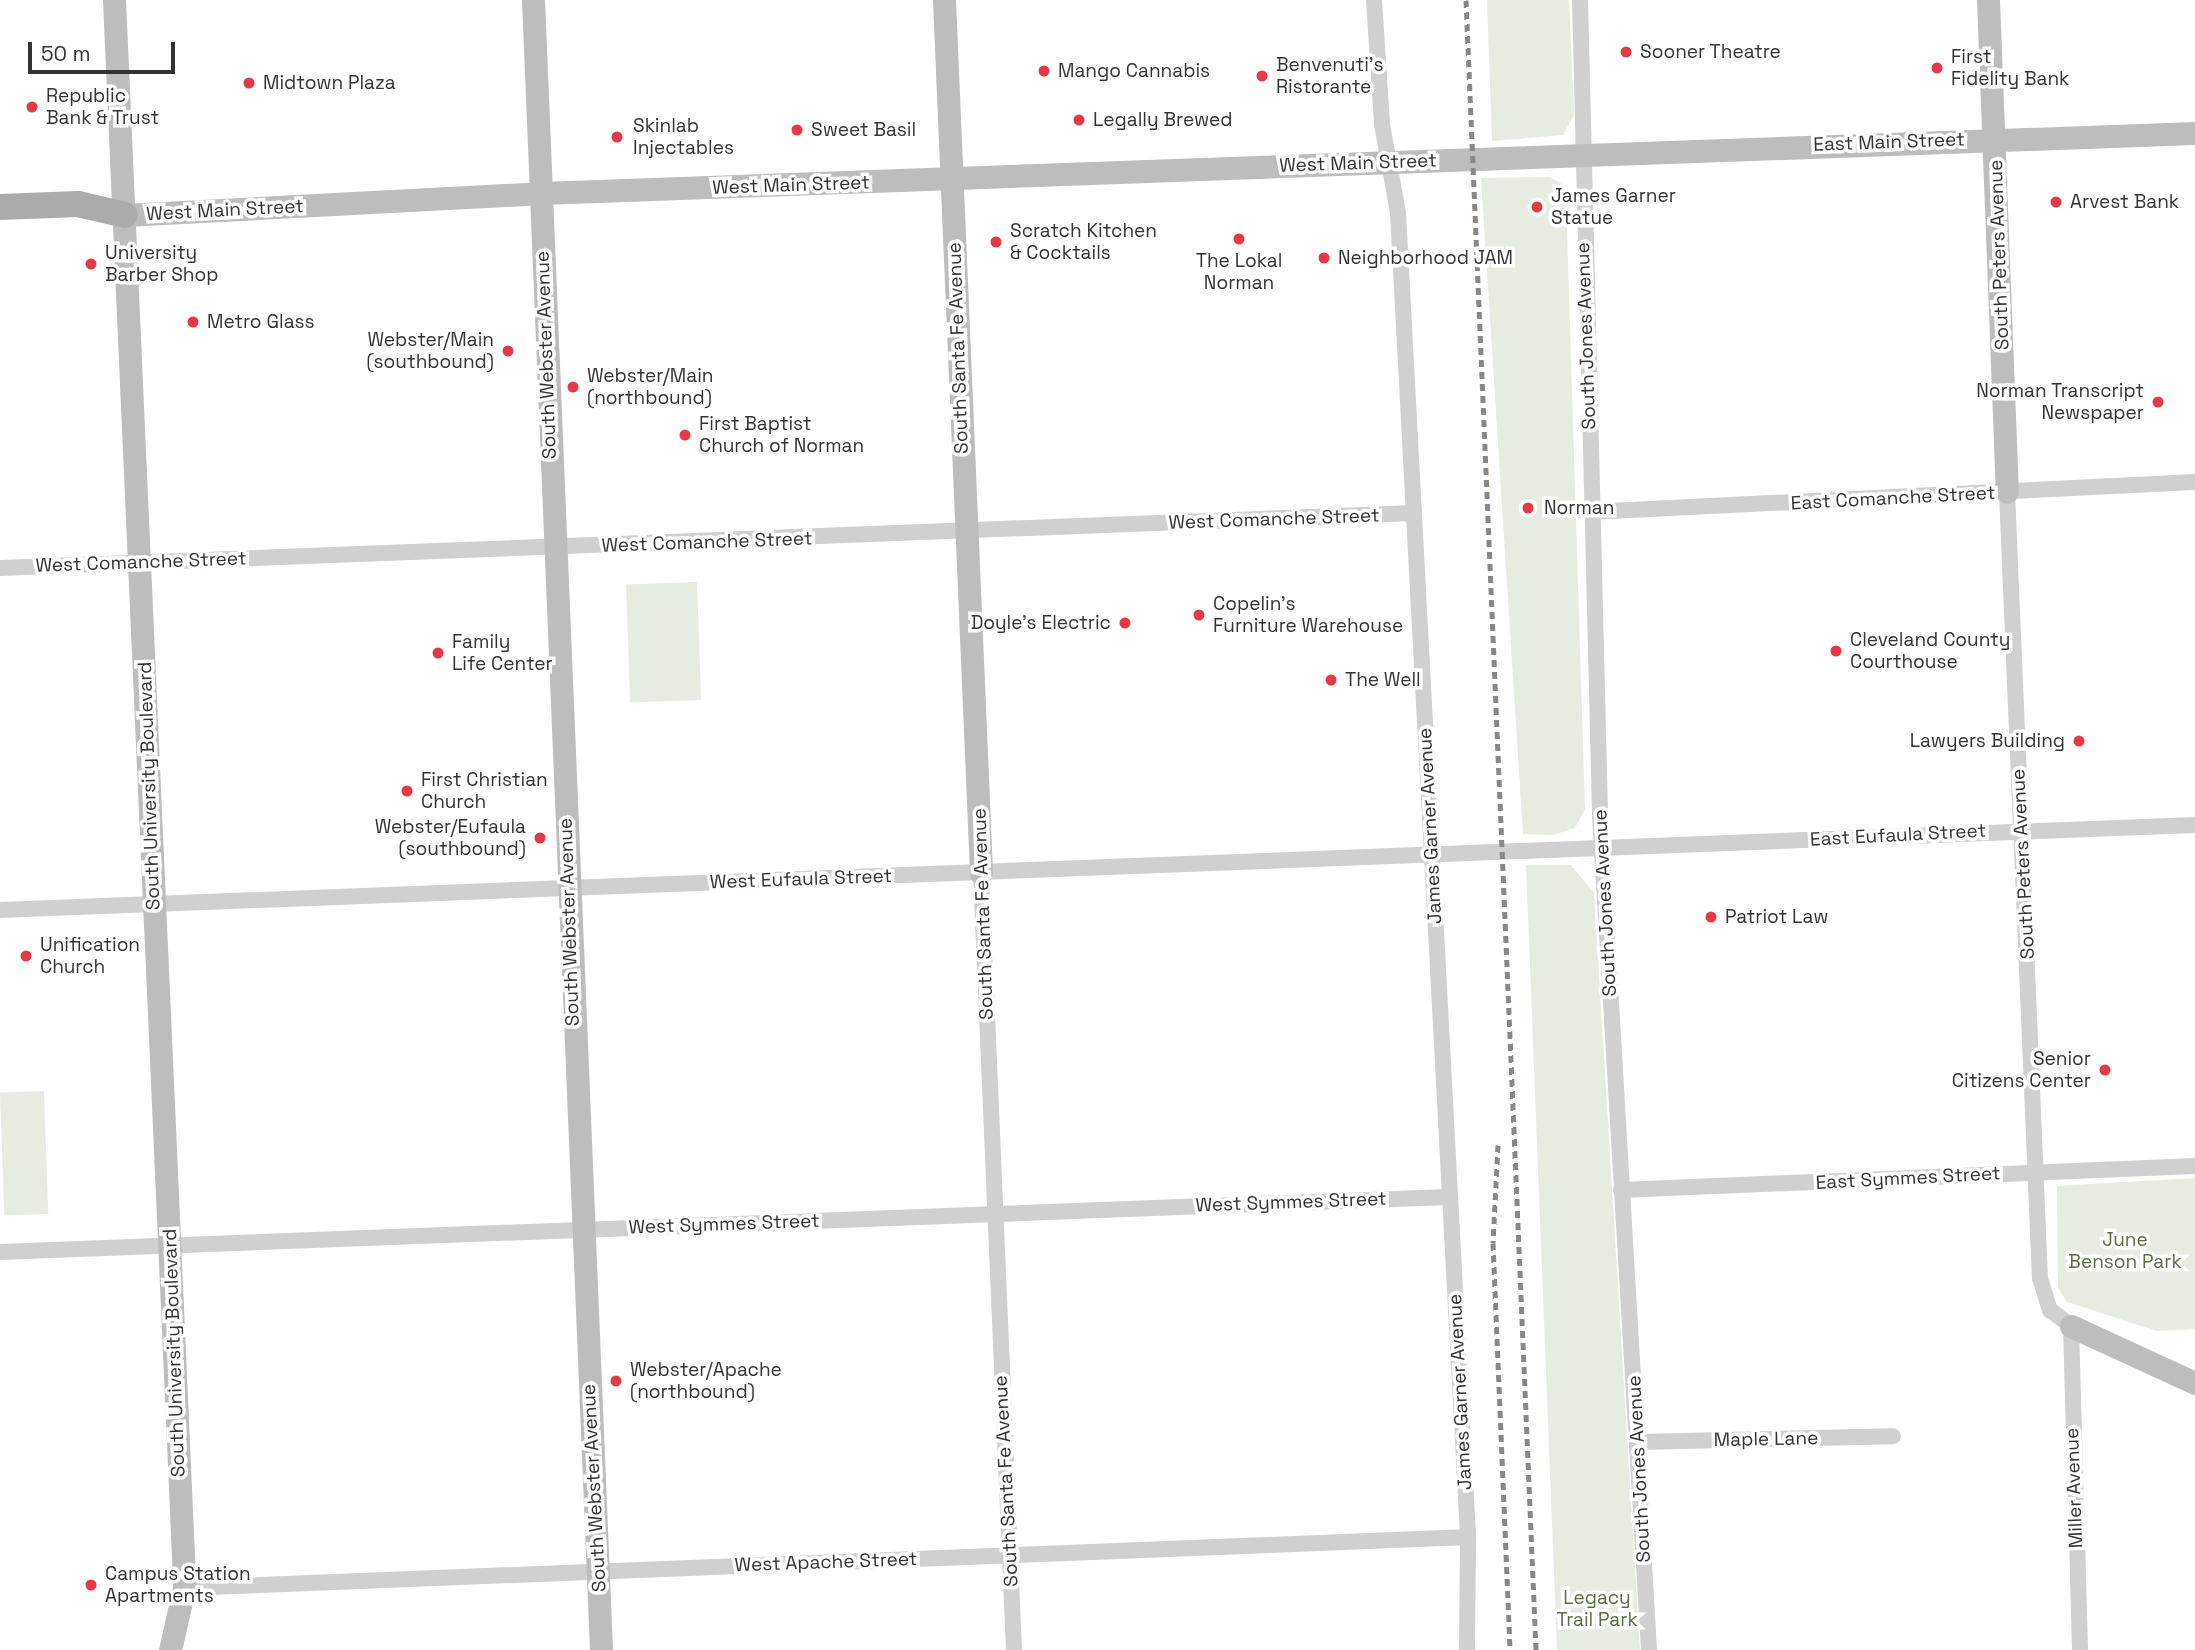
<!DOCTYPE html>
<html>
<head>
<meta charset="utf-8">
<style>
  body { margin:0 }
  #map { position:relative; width:2195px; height:1650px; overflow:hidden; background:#fff; font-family:"Space Grotesk",sans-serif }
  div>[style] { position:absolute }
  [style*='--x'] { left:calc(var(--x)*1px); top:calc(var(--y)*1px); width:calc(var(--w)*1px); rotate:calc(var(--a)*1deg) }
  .green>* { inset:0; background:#e6ecdf; transform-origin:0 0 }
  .street>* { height:16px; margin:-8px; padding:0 8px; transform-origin:8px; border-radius:8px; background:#d0d0d0 }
  .secondary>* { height:23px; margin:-11.5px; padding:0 11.5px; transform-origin:11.5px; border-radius:11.5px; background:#bdbdbd }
  .primary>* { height:26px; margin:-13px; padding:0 13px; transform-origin:13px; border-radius:13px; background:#ababab }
  .rail>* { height:5px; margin-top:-2.5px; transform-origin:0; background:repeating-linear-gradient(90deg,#888 0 7px,transparent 0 12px) }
  .dots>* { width:19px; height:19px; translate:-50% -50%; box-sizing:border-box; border:4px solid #fff; border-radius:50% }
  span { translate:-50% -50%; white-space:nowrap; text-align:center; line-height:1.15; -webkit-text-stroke:7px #fff; paint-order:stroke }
  .poi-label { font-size:19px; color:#333 }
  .left { translate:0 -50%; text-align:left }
  .right { translate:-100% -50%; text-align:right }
  .street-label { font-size:19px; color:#333 }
  .park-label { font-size:19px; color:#56703f }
  .scale { position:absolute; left:28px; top:42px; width:147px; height:32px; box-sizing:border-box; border:4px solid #333; border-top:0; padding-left:9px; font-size:21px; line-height:24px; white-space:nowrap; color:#333; -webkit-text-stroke:5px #fff; paint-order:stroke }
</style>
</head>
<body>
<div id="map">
  <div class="green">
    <i style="clip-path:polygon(1487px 0,1569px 0,1574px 115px,1563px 135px,1492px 141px)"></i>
    <i style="clip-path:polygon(1550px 177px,1564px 185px,1566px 199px,1585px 809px,1575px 828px,1553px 835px,1523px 834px,1481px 178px)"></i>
    <i style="left:697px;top:582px;width:118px;height:71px;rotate:88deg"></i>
    <i style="clip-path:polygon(1526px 865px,1571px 865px,1594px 893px,1640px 1650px,1557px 1650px)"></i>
    <i style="left:44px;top:1091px;width:123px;height:44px;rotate:88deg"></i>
    <i style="clip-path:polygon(2195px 1178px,2195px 1329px,2157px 1331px,2067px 1302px,2058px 1288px,2057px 1186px)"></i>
  </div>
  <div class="street">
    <i style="--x:1374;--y:0;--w:124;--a:86.3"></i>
    <i style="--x:1382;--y:124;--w:90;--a:79.8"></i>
    <i style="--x:1398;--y:213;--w:1326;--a:86.97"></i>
    <i style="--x:1468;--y:1537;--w:113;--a:90.5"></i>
    <i style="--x:1580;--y:0;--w:815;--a:88.59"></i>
    <i style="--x:1600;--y:815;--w:836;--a:86.64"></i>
    <i style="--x:2007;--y:492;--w:787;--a:87.6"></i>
    <i style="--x:2040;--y:1278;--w:34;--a:73"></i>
    <i style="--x:2050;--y:1310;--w:26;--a:37"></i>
    <i style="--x:2071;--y:1326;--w:324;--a:88.4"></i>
    <i style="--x:1590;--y:512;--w:606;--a:-2.84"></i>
    <i style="--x:0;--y:568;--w:1415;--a:-2.23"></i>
    <i style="--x:981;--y:873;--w:778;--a:87.57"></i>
    <i style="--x:0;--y:910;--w:2197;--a:-2.22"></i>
    <i style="--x:1621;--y:1190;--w:575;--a:-2.39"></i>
    <i style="--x:0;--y:1252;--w:1449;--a:-2.18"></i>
    <i style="--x:1638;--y:1442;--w:255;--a:-1.3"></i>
    <i style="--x:184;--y:1588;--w:1285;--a:-2.27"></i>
  </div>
  <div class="secondary">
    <i style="--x:114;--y:0;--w:1556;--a:87.46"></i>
    <i style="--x:183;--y:1554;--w:34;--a:88"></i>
    <i style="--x:184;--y:1588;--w:64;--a:102.7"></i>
    <i style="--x:533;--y:0;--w:1651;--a:87.64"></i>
    <i style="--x:944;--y:0;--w:874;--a:87.57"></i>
    <i style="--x:1988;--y:0;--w:492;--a:87.8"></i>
    <i style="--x:125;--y:215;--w:418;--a:-3"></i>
    <i style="--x:542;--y:193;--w:1654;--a:-2.08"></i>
    <i style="--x:2071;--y:1326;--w:136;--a:24.7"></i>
  </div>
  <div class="primary">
    <i style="--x:0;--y:207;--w:78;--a:-2.2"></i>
    <i style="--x:78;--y:204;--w:48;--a:13.2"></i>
  </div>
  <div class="rail">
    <i style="--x:1466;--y:0;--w:1651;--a:87.57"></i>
    <i style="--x:1498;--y:1145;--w:98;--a:92.9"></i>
    <i style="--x:1493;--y:1243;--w:407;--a:87.6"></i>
  </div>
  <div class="dots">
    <i style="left:1626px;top:52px;background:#e63946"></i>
    <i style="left:1937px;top:68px;background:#e63946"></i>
    <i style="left:1044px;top:71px;background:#e63946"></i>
    <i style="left:1262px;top:76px;background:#e63946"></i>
    <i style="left:249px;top:83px;background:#e63946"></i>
    <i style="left:32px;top:107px;background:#e63946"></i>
    <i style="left:1079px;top:120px;background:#e63946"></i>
    <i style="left:797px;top:130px;background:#e63946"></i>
    <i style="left:617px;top:137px;background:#e63946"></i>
    <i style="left:2056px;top:202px;background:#e63946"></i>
    <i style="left:1537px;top:207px;background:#e63946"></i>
    <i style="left:1239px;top:239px;background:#e63946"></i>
    <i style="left:996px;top:242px;background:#e63946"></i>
    <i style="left:1324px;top:258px;background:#e63946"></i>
    <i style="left:91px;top:264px;background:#e63946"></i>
    <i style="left:193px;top:322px;background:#e63946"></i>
    <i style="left:508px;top:351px;background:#e63946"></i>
    <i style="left:573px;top:387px;background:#e63946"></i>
    <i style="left:2158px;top:402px;background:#e63946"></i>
    <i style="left:685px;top:435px;background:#e63946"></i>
    <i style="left:1528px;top:508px;background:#e63946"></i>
    <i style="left:1199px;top:615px;background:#e63946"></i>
    <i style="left:1125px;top:623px;background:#e63946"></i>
    <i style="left:1836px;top:651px;background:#e63946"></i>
    <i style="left:438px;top:653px;background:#e63946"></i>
    <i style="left:1331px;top:680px;background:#e63946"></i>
    <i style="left:2079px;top:741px;background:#e63946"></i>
    <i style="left:407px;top:791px;background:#e63946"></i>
    <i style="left:540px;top:838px;background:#e63946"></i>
    <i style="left:1711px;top:917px;background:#e63946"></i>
    <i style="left:26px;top:956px;background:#e63946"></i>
    <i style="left:2105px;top:1070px;background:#e63946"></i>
    <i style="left:616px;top:1381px;background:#e63946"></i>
    <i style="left:91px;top:1585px;background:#e63946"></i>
  </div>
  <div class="poi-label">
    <span class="left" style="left:1640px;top:52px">Sooner Theatre</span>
    <span class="left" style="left:1951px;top:68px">First<br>Fidelity Bank</span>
    <span class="left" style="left:1276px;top:76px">Benvenuti's<br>Ristorante</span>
    <span class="left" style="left:1058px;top:71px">Mango Cannabis</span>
    <span class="left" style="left:263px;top:83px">Midtown Plaza</span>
    <span class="left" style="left:46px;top:107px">Republic<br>Bank &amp; Trust</span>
    <span class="left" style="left:1093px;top:120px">Legally Brewed</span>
    <span class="left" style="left:633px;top:137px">Skinlab<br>Injectables</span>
    <span class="left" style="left:811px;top:130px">Sweet Basil</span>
    <span class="left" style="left:1551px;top:207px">James Garner<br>Statue</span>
    <span class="left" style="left:2070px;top:202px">Arvest Bank</span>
    <span class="left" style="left:1010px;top:242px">Scratch Kitchen<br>&amp; Cocktails</span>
    <span class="left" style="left:105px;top:264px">University<br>Barber Shop</span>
    <span class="left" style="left:1338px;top:258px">Neighborhood JAM</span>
    <span style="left:1239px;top:272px">The Lokal<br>Norman</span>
    <span class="left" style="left:207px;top:322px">Metro Glass</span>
    <span class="right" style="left:494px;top:351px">Webster/Main<br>(southbound)</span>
    <span class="left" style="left:587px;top:387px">Webster/Main<br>(northbound)</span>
    <span class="right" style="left:2144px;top:402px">Norman Transcript<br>Newspaper</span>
    <span class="left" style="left:699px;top:435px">First Baptist<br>Church of Norman</span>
    <span class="left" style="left:1544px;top:508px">Norman</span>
    <span class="left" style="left:1213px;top:615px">Copelin's<br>Furniture Warehouse</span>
    <span class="right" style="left:1111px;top:623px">Doyle's Electric</span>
    <span class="left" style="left:1850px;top:651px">Cleveland County<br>Courthouse</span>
    <span class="left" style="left:452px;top:653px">Family<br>Life Center</span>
    <span class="left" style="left:1345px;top:680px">The Well</span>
    <span class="right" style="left:2065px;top:741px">Lawyers Building</span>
    <span class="left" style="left:421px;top:791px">First Christian<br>Church</span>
    <span class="right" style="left:526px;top:838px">Webster/Eufaula<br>(southbound)</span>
    <span class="left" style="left:1725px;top:917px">Patriot Law</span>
    <span class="left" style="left:40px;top:956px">Unification<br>Church</span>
    <span class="right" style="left:2091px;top:1070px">Senior<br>Citizens Center</span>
    <span class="left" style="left:630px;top:1381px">Webster/Apache<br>(northbound)</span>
    <span class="left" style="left:105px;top:1585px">Campus Station<br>Apartments</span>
  </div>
  <div class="street-label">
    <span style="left:1889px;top:142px;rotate:-2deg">East Main Street</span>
    <span style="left:1358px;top:163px;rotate:-2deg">West Main Street</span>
    <span style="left:791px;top:185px;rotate:-2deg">West Main Street</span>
    <span style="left:225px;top:210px;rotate:-3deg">West Main Street</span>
    <span style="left:1999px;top:255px;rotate:-92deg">South Peters Avenue</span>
    <span style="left:1586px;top:336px;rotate:-92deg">South Jones Avenue</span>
    <span style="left:958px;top:348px;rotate:-92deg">South Santa Fe Avenue</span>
    <span style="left:546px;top:355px;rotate:-92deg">South Webster Avenue</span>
    <span style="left:1893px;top:498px;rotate:-3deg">East Comanche Street</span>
    <span style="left:1274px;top:519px;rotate:-2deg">West Comanche Street</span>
    <span style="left:707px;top:542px;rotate:-2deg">West Comanche Street</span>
    <span style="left:141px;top:562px;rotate:-2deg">West Comanche Street</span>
    <span style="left:149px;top:786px;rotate:-92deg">South University Boulevard</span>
    <span style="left:1430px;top:826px;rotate:-93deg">James Garner Avenue</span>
    <span style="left:1898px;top:835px;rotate:-3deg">East Eufaula Street</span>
    <span style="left:2023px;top:864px;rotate:-93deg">South Peters Avenue</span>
    <span style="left:801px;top:879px;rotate:-2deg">West Eufaula Street</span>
    <span style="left:1605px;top:903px;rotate:-93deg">South Jones Avenue</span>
    <span style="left:983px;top:914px;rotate:-92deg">South Santa Fe Avenue</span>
    <span style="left:569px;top:922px;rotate:-92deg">South Webster Avenue</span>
    <span style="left:1908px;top:1178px;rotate:-3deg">East Symmes Street</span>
    <span style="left:1291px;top:1202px;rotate:-2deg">West Symmes Street</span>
    <span style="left:724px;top:1224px;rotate:-2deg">West Symmes Street</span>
    <span style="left:174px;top:1353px;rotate:-92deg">South University Boulevard</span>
    <span style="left:1460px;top:1392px;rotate:-93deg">James Garner Avenue</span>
    <span style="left:1766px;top:1439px;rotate:-1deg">Maple Lane</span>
    <span style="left:1639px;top:1469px;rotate:-93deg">South Jones Avenue</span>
    <span style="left:1006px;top:1481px;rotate:-93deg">South Santa Fe Avenue</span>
    <span style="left:594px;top:1488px;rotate:-93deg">South Webster Avenue</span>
    <span style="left:2074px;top:1488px;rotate:-92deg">Miller Avenue</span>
    <span style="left:826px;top:1562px;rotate:-2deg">West Apache Street</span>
  </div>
  <div class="park-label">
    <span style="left:2125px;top:1251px">June<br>Benson Park</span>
    <span style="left:1597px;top:1609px">Legacy<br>Trail Park</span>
  </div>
  <div class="scale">50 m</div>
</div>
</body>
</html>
